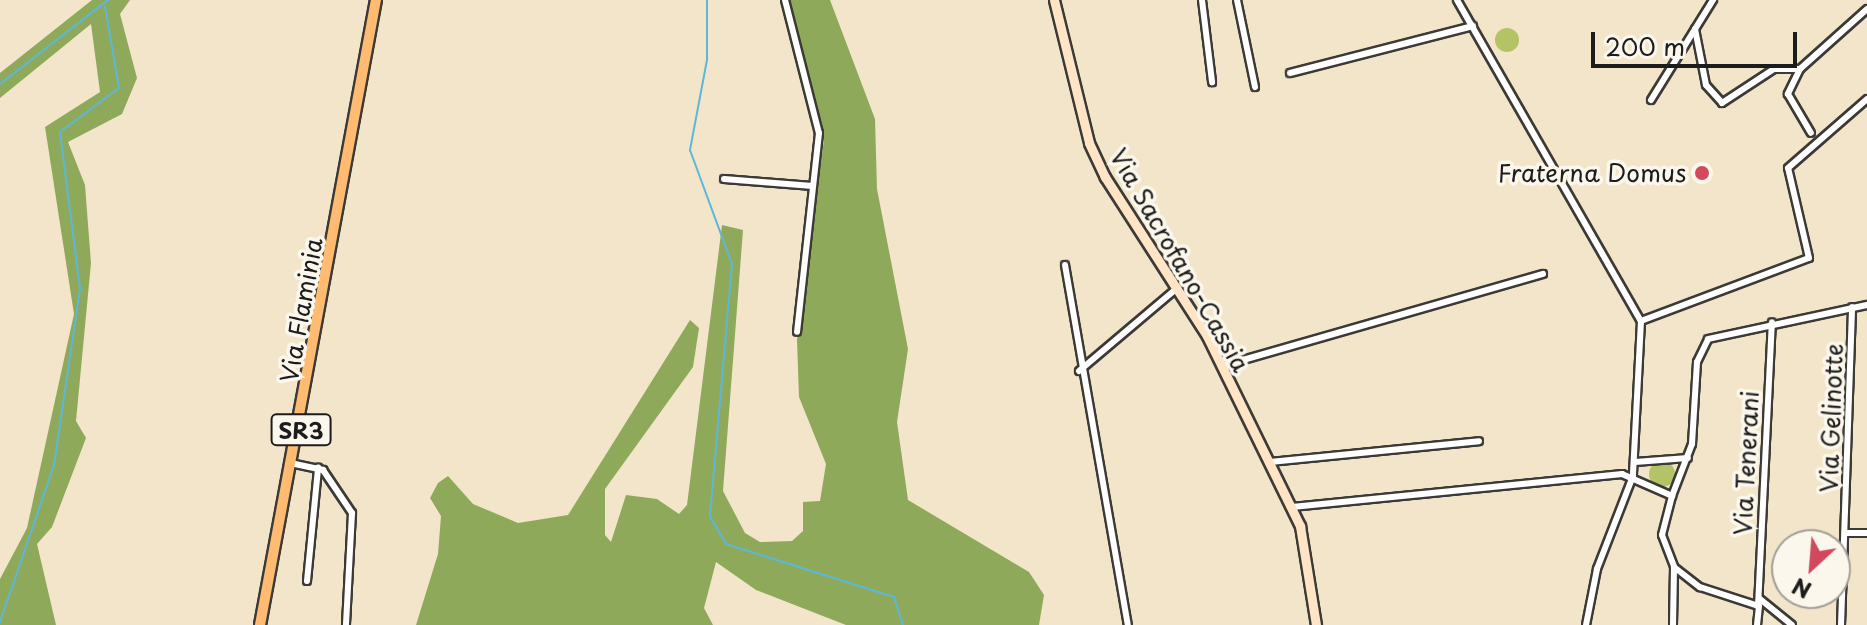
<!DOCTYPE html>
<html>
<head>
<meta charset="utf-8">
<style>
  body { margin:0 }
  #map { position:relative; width:1867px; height:625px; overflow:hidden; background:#f2e5c9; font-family:"Playpen Sans",sans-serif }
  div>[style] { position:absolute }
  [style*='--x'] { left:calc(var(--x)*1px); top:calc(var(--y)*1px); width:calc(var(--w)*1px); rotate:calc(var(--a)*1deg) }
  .green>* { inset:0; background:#b4c366 }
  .round { border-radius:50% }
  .forest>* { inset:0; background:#8fa95b }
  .stream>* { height:2px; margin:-1px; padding:0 1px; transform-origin:1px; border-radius:1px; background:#5cb7d9 }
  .roads { filter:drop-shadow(2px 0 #3c3a36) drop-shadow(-2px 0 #3c3a36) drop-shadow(0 2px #3c3a36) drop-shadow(0 -2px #3c3a36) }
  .street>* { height:6px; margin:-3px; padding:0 3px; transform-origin:3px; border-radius:3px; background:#fff }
  .secondary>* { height:9px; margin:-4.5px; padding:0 4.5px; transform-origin:4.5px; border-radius:4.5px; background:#ffe4c6 }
  .primary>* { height:10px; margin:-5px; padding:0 5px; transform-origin:5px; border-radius:5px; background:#febb71 }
  .dots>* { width:22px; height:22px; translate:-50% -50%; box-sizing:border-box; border:4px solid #fbf7ec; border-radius:50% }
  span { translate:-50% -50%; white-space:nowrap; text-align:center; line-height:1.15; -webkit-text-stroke:7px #fbf7ec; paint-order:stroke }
  .shield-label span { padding:2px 6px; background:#fbf7ec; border:2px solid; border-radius:6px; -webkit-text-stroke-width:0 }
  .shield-label { font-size:22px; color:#1c1c1c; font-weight:700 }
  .poi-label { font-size:24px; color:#1c1c1c }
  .right { translate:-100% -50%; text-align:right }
  .street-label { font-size:24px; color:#1c1c1c }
  .north { position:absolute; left:1771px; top:529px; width:80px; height:80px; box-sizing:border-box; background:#fbf7ec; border:2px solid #a29f99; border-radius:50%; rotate:206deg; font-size:22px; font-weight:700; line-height:32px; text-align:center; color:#1c1c1c }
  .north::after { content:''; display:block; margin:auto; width:28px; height:36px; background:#d1495b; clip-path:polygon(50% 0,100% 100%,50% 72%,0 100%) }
  .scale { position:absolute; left:1591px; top:32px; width:206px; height:36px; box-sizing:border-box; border:4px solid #1c1c1c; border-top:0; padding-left:10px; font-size:24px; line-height:28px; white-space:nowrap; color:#1c1c1c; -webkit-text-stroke:6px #fbf7ec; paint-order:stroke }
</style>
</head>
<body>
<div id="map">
  <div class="green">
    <i class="round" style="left:1495px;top:28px;width:24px;height:24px"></i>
    <i class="round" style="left:1649px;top:461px;width:26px;height:26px"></i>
  </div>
  <div class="forest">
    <i style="clip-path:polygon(92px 0,130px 0,120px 14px,137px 78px,122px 114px,68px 142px,85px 185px,91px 263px,76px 421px,86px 438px,52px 527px,37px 544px,56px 625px,0 625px,0 579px,27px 528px,74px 314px,45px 127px,100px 92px,91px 24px,0 98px,0 73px)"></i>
    <i style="clip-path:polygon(789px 0,830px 0,875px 119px,877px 189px,908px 349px,897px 422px,908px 500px,1029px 572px,1044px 595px,1039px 625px,846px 625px,756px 590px,716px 562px,704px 608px,713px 625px,416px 625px,438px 554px,441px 516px,430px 498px,438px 483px,448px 476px,473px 504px,518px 523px,568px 515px,690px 320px,699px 328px,693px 367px,605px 489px,605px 535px,611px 542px,626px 495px,657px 499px,679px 514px,687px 505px,722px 225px,743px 230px,723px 491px,745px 533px,760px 542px,792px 541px,803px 531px,803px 502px,820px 501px,826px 464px,799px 397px,797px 340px,824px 139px)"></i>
  </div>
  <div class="stream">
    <i style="--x:707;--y:0;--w:60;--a:90"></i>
    <i style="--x:707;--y:60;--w:92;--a:100.7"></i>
    <i style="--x:690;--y:150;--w:121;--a:69.8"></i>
    <i style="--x:732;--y:264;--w:254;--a:95"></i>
    <i style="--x:710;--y:517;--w:31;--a:59"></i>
    <i style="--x:726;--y:544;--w:176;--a:17.5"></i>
    <i style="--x:894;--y:597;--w:29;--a:72"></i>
    <i style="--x:0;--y:84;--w:137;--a:-37.9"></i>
    <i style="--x:0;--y:622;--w:166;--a:-71"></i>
    <i style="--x:54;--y:465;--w:179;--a:-81.6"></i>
    <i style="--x:80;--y:288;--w:157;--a:-97.3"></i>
    <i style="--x:60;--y:132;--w:74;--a:-36.7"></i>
    <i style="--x:119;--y:88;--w:83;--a:-99.7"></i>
  </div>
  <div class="roads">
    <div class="street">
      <i style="--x:785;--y:0;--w:137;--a:75.7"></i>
      <i style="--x:819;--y:133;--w:200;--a:96.3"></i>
      <i style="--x:1202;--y:0;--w:83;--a:83"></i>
      <i style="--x:1237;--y:0;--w:89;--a:78.3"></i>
      <i style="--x:1457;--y:0;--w:370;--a:60.2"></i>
      <i style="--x:1641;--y:321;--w:155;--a:93"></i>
      <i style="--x:1633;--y:476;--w:100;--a:111.2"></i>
      <i style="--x:1597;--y:569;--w:57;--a:101.1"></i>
      <i style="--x:1695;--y:29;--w:57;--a:78.9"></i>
      <i style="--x:1706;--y:85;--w:24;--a:48"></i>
      <i style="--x:1722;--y:103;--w:62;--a:-33.2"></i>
      <i style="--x:1774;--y:69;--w:26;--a:0"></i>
      <i style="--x:1800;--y:69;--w:28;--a:116"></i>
      <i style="--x:1788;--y:94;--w:45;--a:59.5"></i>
      <i style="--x:1800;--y:69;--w:90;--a:-41.8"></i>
      <i style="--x:1290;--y:73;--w:189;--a:-14.4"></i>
      <i style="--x:1651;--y:100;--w:118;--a:-58.2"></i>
      <i style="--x:724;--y:179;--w:89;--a:4.5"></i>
      <i style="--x:1065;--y:265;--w:365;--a:80.1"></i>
      <i style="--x:1641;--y:321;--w:179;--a:-20.6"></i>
      <i style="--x:1809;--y:258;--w:92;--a:-103.1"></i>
      <i style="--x:1788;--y:168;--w:105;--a:-41.1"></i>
      <i style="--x:1222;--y:366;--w:334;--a:-16"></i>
      <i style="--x:1079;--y:371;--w:127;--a:-40.2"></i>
      <i style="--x:1270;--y:462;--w:210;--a:-5.7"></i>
      <i style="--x:1635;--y:462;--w:53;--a:-4.3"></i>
      <i style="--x:295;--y:464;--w:29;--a:12"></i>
      <i style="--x:323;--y:470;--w:52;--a:56"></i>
      <i style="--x:352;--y:513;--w:112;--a:93.1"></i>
      <i style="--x:1672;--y:496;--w:40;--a:104.4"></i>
      <i style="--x:1662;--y:535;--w:34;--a:69"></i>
      <i style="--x:1674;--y:567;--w:33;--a:38"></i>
      <i style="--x:1700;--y:587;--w:62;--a:17.9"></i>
      <i style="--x:1759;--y:606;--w:19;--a:96"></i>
      <i style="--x:1292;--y:507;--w:332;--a:-5.7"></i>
      <i style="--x:1622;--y:474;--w:55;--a:23.7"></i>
      <i style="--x:1672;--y:496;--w:56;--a:-69"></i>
      <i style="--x:1692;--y:444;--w:82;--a:-86.5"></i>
      <i style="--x:1697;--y:362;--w:25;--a:-64"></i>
      <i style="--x:1708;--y:339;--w:163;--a:-12.1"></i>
      <i style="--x:1846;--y:533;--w:21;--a:0"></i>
      <i style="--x:307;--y:581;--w:114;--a:-84.4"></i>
      <i style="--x:1760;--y:599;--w:41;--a:39.1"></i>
      <i style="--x:1758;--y:606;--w:284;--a:-87.2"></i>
      <i style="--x:1673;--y:625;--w:58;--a:-89"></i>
      <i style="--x:1841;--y:625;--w:318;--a:-88"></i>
    </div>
    <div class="secondary">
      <i style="--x:1054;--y:0;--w:147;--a:76.2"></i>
      <i style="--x:1089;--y:143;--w:38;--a:65"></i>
      <i style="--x:1105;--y:177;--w:189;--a:57.3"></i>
      <i style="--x:1207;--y:336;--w:212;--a:63.9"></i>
      <i style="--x:1300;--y:526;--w:100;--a:80.8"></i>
    </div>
    <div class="primary">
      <i style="--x:260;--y:625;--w:636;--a:-79.49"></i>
    </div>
  </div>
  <div class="dots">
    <i style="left:1702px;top:173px;background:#d1495b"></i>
  </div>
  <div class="shield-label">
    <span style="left:301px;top:430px">SR3</span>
  </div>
  <div class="poi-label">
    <span class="right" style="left:1686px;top:173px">Fraterna Domus</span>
  </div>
  <div class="street-label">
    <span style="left:1180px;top:260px;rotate:60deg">Via Sacrofano-Cassia</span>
    <span style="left:301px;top:310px;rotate:-80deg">Via Flaminia</span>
    <span style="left:1831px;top:418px;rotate:-88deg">Via Gelinotte</span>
    <span style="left:1746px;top:463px;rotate:-87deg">Via Tenerani</span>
  </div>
  <div class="north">N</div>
  <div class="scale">200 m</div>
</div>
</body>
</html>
